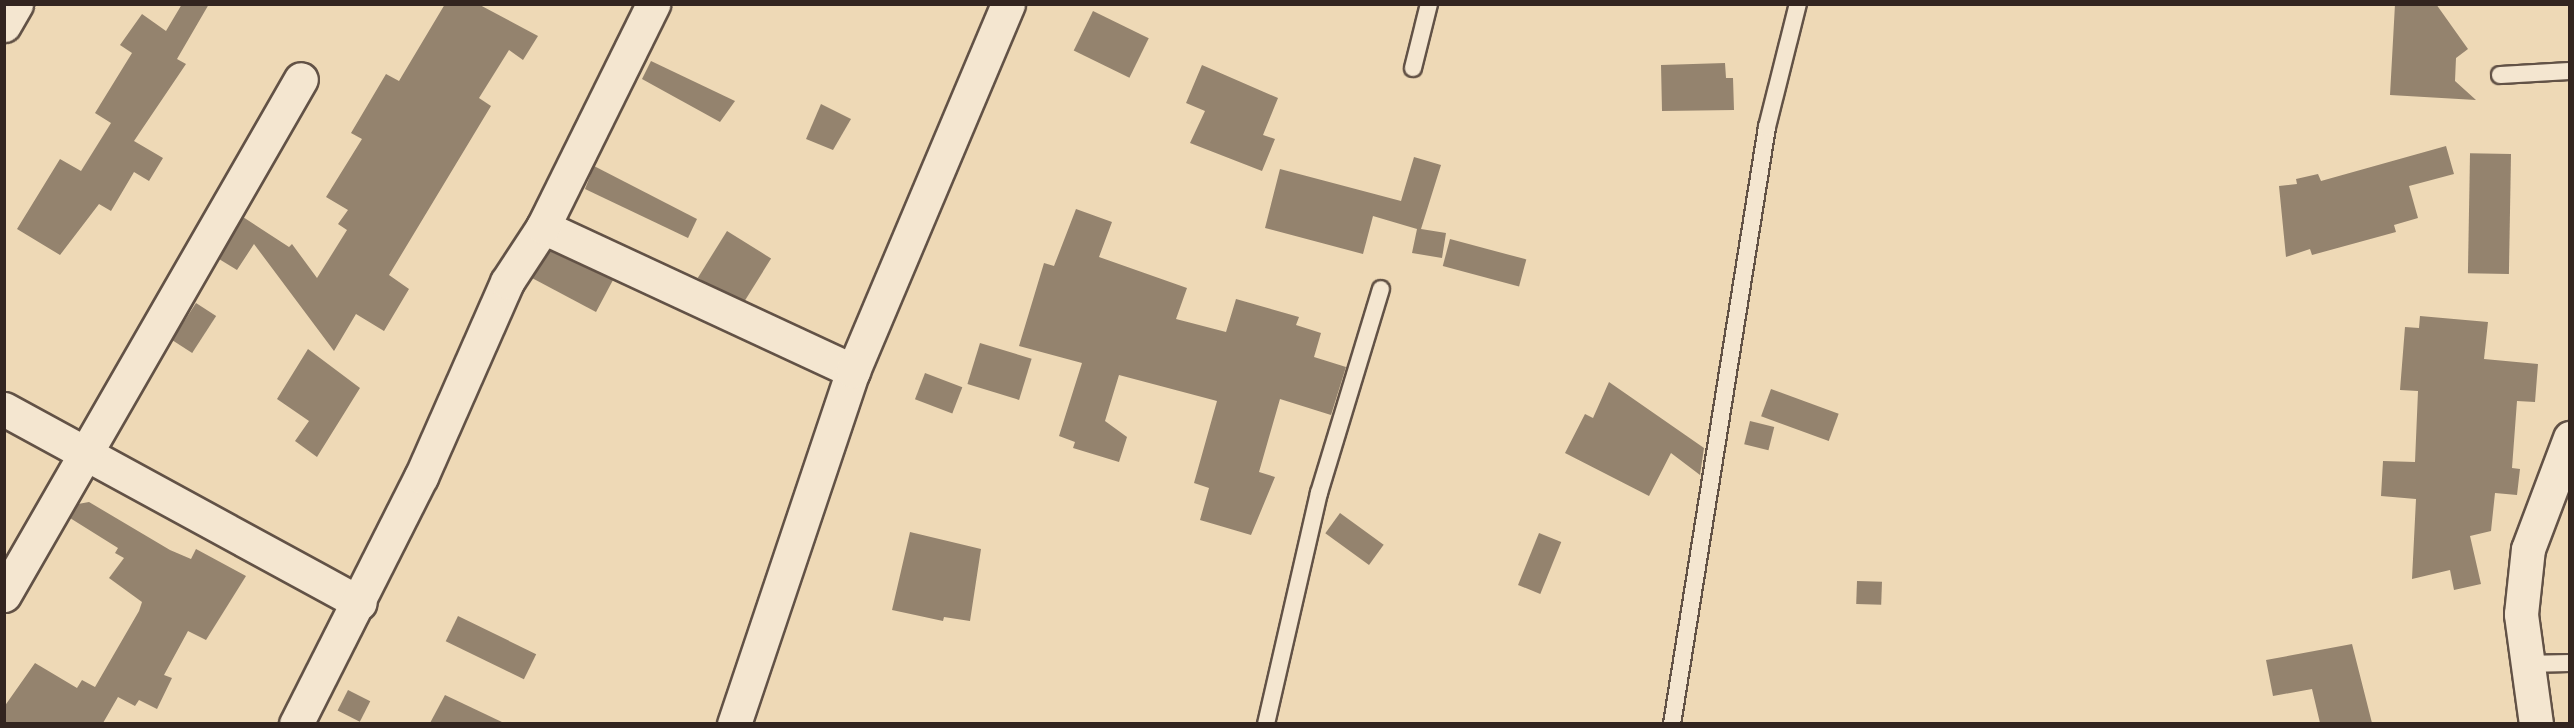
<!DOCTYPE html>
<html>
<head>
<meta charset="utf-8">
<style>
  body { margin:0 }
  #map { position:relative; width:2574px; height:728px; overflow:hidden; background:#eed9b6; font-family:"Libre Bodoni",serif }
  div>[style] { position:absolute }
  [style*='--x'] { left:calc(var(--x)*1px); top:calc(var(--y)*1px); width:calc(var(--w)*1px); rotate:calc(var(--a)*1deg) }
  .building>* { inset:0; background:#94836e; transform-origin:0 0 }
  .roads { filter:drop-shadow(2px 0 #625246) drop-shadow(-2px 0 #625246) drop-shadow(0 2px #625246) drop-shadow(0 -2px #625246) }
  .lane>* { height:16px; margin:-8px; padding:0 8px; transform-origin:8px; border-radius:8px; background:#f4e6d0 }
  .street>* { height:33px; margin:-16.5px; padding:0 16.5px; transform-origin:16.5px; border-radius:16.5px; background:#f4e6d0 }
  span { translate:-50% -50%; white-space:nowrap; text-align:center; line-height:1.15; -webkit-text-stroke:6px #f4e6d0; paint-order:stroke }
  .frame { position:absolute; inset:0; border:6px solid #332520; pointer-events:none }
</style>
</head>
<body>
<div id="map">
  <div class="building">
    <i style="clip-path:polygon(182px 4px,209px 4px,177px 59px,186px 64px,134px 141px,163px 158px,149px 181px,134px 172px,111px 211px,99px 204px,60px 255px,17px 229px,60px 159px,81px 171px,111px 123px,95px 113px,132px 53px,120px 45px,142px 14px,166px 31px)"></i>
    <i style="clip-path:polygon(445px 4px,478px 4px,538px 36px,523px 60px,509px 50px,479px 98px,491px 106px,389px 275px,409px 289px,384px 331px,356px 314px,334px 351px,254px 244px,237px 270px,219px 259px,243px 217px,289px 247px,292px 244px,317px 278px,347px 230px,338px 224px,348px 210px,326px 197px,362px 139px,351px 133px,386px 74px,399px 81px)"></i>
    <i style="clip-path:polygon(2395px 4px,2436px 4px,2468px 49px,2456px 58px,2455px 81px,2476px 100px,2390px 95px)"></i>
    <i style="left:1093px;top:11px;width:62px;height:44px;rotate:26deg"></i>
    <i style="clip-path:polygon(651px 61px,735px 101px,720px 122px,642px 79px)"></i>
    <i style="clip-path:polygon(1725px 63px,1726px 78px,1733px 78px,1734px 110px,1662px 111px,1661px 65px)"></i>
    <i style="clip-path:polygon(1202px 65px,1278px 98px,1263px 135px,1275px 139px,1262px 171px,1190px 143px,1205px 111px,1186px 103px)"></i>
    <i style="clip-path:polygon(821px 104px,851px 119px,833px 150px,806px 139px)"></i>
    <i style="clip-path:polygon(2446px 146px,2454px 174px,2409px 186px,2418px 218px,2394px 225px,2396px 232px,2312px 255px,2310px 249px,2286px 257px,2279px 186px,2297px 184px,2296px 179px,2318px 174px,2321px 181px)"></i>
    <i style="left:2511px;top:154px;width:120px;height:41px;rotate:91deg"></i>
    <i style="clip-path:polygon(1414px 157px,1441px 165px,1421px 229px,1446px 233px,1442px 258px,1412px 253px,1417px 229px,1373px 216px,1363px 254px,1265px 228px,1280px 169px,1401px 201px)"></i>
    <i style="clip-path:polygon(594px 166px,697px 219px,688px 238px,585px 189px)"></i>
    <i style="clip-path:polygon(1076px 209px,1112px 222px,1099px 257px,1187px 288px,1176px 319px,1226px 332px,1236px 299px,1299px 317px,1296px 325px,1321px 333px,1314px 357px,1346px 367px,1331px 415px,1280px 399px,1259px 472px,1275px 477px,1251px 535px,1200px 520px,1209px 488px,1194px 483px,1217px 401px,1119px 375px,1105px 421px,1127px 437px,1119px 462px,1073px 448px,1075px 442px,1059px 436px,1082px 363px,1019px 346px,1044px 263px,1054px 266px)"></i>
    <i style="left:727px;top:231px;width:52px;height:55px;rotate:32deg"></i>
    <i style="left:1450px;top:239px;width:79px;height:28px;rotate:15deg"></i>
    <i style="clip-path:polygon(550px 251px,613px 280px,596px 312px,532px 278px)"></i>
    <i style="left:196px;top:303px;width:24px;height:44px;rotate:33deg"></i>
    <i style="clip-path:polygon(2420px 316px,2488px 322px,2484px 359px,2538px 364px,2535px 402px,2517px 401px,2512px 468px,2520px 469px,2517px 495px,2495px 493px,2491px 531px,2470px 536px,2481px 584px,2454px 590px,2450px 570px,2412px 579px,2416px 499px,2381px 496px,2383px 461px,2415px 462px,2418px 391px,2400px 390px,2405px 327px,2419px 328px)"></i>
    <i style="left:980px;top:343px;width:54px;height:43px;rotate:17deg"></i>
    <i style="clip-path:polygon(308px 349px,360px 388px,317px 457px,295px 441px,309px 421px,277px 399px)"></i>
    <i style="left:925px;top:373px;width:40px;height:28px;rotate:21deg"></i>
    <i style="clip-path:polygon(1609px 382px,1704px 448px,1700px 475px,1671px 453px,1649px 496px,1565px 453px,1585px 414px,1593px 418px)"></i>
    <i style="left:1771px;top:389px;width:72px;height:29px;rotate:20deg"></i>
    <i style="left:1750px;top:421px;width:25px;height:24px;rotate:14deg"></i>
    <i style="clip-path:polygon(89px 502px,170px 550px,191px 559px,196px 549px,246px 576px,206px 640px,188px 631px,164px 675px,172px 678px,157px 709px,139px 700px,135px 706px,118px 697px,103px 723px,4px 723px,4px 707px,35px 663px,77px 688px,82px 680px,95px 687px,139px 611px,142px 602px,109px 578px,124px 558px,115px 553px,118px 548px,70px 518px,78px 504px)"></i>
    <i style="left:1340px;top:513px;width:54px;height:25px;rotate:36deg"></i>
    <i style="clip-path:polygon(910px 532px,981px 549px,970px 621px,944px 617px,943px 621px,892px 610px)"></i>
    <i style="left:1539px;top:533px;width:24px;height:56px;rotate:22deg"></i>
    <i style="left:1857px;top:581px;width:25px;height:23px;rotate:2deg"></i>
    <i style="left:458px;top:616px;width:87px;height:28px;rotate:26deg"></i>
    <i style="clip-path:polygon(2352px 644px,2372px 723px,2320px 723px,2312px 689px,2273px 696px,2266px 660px)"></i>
    <i style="left:348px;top:690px;width:25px;height:23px;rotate:27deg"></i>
    <i style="clip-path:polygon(445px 695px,504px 723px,430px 723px)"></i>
  </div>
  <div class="roads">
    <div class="lane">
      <i style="--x:1413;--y:68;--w:66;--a:-76"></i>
      <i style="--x:2500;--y:75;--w:70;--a:-3.3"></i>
      <i style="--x:2524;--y:664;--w:46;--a:-1.2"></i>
      <i style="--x:1266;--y:724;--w:237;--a:-77.1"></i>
      <i style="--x:1319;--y:493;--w:213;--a:-73.1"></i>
      <i style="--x:1672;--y:724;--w:605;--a:-80.96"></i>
      <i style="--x:1767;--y:127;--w:127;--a:-75.9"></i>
    </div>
    <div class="street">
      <i style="--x:4;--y:25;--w:24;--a:-60"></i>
      <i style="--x:543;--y:227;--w:342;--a:24.9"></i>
      <i style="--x:4;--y:409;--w:405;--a:28.6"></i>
      <i style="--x:4;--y:595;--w:595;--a:-60.08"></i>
      <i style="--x:296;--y:724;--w:277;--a:-63.2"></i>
      <i style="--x:421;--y:477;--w:213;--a:-66.2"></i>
      <i style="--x:507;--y:282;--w:66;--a:-56.8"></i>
      <i style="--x:543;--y:227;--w:249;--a:-63.7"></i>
      <i style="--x:734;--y:724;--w:373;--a:-71.4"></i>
      <i style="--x:853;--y:371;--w:398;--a:-67.1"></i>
      <i style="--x:2536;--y:724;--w:111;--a:-97.8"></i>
      <i style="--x:2521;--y:614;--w:65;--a:-83.9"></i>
      <i style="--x:2528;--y:549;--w:119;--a:-69.3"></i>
    </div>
  </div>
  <div class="frame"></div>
</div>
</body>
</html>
